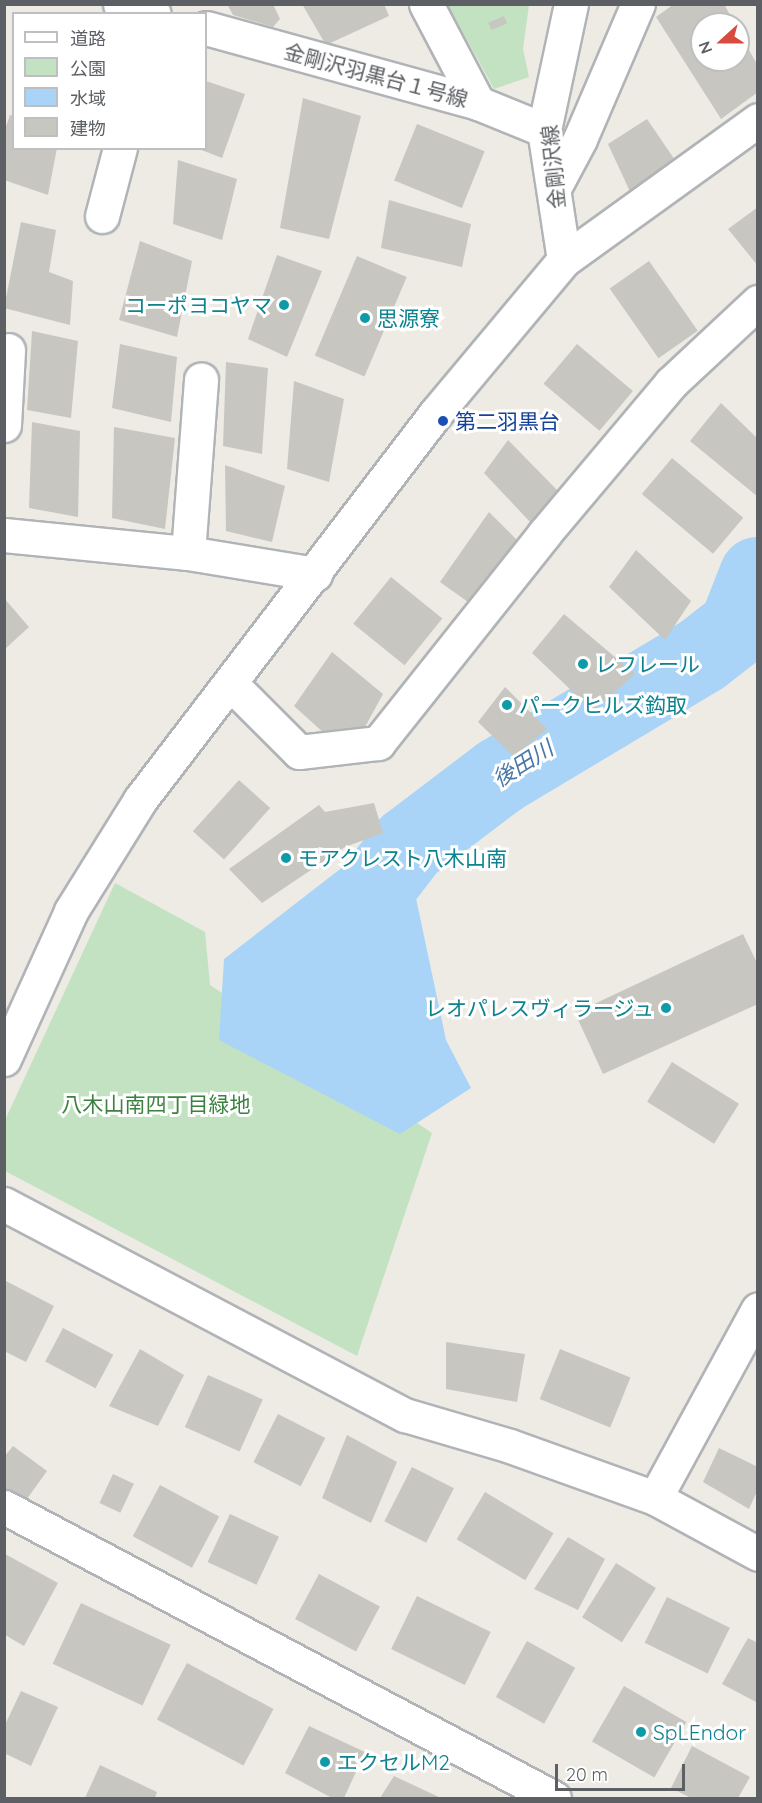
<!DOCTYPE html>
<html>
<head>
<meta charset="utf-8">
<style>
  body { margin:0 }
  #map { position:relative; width:762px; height:1803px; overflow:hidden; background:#edebe4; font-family:Quicksand,"Noto Sans JP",sans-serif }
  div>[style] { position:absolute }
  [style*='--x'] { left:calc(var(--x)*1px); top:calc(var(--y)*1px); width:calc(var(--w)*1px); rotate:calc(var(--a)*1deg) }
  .green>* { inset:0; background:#c2e2c2 }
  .water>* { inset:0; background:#a9d4f7 }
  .river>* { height:78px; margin:-39px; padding:0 39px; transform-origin:39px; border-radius:39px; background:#a9d4f7 }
  .building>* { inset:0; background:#c8c6c0; transform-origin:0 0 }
  .roads { filter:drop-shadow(2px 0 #b1b4b7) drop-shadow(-2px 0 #b1b4b7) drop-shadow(0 2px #b1b4b7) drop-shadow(0 -2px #b1b4b7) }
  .minor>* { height:33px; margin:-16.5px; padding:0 16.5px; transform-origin:16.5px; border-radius:16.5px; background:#fff }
  .tertiary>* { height:33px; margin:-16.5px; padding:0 16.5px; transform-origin:16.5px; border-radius:16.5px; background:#fff }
  .dots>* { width:16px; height:16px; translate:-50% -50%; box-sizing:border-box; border:3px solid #fff; border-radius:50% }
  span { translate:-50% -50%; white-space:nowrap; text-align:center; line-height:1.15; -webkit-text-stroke:6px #fff; paint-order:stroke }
  .street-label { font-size:21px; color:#5c5f63 }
  .culture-label { font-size:21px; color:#0d838f }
  .right { translate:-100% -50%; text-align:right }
  .left { translate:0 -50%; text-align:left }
  .transit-label { font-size:21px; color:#164399 }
  .park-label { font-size:21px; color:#3d8140 }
  .water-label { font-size:22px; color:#4876a7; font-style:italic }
  .frame { position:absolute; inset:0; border:6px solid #5c5f63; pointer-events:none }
  .legend { position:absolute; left:12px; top:12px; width:195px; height:138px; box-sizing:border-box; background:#fff; border:2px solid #bebfc1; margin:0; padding:8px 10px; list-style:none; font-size:18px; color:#5c5f63 }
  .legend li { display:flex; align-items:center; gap:12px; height:30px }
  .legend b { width:30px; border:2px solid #bebfc1 }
  .north { position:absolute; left:690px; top:12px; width:60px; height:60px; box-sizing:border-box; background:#fff; border:2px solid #bebfc1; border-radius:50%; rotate:249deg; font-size:16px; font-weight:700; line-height:24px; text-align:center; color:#5c5f63 }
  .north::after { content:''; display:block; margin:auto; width:21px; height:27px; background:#d94b3d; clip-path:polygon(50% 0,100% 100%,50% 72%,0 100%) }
  .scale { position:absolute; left:555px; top:1764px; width:130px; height:27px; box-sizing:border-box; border:3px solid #5c5f63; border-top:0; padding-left:8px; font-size:18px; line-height:21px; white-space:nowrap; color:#5c5f63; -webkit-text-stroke:4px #fff; paint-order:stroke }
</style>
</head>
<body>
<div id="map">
  <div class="green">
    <i style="clip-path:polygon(448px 5px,529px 5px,523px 49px,529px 77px,494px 89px)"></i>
    <i style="clip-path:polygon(115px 883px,205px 932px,210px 985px,432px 1133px,357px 1356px,5px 1171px,5px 1120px)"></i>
  </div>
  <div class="water">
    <i style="clip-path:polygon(402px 832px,446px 1040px,471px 1088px,400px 1134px,219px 1040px,224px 959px,366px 849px)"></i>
  </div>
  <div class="river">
    <i style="--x:361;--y:946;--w:63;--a:-74.4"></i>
    <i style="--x:378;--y:885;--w:51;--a:-52.2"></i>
    <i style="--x:409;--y:845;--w:114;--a:-37.2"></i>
    <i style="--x:500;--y:776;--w:235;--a:-30.9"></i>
    <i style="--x:702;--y:655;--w:46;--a:-37.9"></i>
    <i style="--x:738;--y:627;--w:55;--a:-68.6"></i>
  </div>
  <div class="building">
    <i style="clip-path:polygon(227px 4px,273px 4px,280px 19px,273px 27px,233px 15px)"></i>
    <i style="clip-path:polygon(302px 4px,384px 4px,389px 16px,326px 45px)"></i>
    <i style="clip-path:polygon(674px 4px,724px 4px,735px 24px,702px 24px,702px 60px,738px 60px,738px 30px,758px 66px,758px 92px,721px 119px,656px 17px)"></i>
    <i style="left:504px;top:16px;width:8px;height:17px;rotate:67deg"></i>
    <i style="clip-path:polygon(206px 81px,245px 94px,222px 158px,199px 149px,206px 148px)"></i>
    <i style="clip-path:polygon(303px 98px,361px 116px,329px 239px,280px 228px)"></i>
    <i style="clip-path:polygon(10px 115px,14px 116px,14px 148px,57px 148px,48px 195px,4px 180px,4px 132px)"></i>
    <i style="clip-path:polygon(647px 119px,679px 166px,632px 196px,608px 144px)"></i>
    <i style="left:417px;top:124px;width:73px;height:61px;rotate:22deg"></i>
    <i style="clip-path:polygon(178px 160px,237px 179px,222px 240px,173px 224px)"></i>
    <i style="clip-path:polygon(389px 200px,471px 224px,462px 267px,381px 248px)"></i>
    <i style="clip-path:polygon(758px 207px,758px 266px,728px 229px)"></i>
    <i style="clip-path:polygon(21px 222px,56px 230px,49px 272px,73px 281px,70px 325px,4px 308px)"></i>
    <i style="clip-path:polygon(140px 241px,192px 261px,177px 337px,119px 320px)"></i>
    <i style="clip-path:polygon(277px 255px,322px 271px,287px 357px,248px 339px)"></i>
    <i style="left:357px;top:256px;width:54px;height:108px;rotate:23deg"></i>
    <i style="left:649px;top:261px;width:85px;height:48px;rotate:55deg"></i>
    <i style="clip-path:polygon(32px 331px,78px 341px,71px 418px,27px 410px)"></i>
    <i style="clip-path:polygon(120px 344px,177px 357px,171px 422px,112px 408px)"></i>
    <i style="left:577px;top:344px;width:73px;height:52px;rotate:40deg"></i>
    <i style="clip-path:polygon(226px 362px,268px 368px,262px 454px,223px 446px)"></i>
    <i style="clip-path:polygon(294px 381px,344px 399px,329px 482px,287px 469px)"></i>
    <i style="clip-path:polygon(721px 403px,758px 439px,758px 497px,690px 441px)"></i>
    <i style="clip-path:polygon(32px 422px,80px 431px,78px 517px,29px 508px)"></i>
    <i style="clip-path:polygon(114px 427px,175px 438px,165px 529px,112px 518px)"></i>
    <i style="clip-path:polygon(508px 440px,559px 492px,531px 523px,484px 473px)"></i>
    <i style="left:672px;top:458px;width:93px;height:47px;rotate:40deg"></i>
    <i style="clip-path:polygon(225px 465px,285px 486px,272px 542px,226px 531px)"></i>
    <i style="clip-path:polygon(489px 512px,517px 540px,468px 602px,440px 582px)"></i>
    <i style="clip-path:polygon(636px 550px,691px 601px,665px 640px,609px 587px)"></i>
    <i style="left:391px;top:577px;width:66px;height:60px;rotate:39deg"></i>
    <i style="clip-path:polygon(4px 598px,29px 627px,4px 650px)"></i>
    <i style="clip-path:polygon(564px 614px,635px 674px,593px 711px,532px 653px)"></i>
    <i style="clip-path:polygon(332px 652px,383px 694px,365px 727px,325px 734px,294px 706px)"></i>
    <i style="clip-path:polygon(505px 687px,547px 729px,514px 757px,478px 722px)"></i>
    <i style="left:239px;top:780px;width:42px;height:69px;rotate:42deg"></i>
    <i style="clip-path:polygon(374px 803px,383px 833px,345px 847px,262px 903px,229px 869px,319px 805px,325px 812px)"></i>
    <i style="clip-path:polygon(743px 934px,758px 965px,758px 1004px,603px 1074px,575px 1013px)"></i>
    <i style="left:672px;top:1062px;width:79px;height:47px;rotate:32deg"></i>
    <i style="clip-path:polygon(4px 1280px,54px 1306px,26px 1362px,4px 1351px)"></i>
    <i style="left:63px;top:1328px;width:57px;height:38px;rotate:28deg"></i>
    <i style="clip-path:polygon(446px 1342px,525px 1354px,517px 1402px,446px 1389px)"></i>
    <i style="clip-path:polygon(140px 1349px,184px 1375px,158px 1426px,109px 1406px)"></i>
    <i style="left:560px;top:1349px;width:76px;height:54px;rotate:22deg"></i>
    <i style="left:208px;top:1375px;width:60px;height:57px;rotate:24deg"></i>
    <i style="left:278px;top:1414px;width:53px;height:54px;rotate:27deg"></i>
    <i style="clip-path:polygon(347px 1435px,397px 1462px,371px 1523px,322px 1498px)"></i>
    <i style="clip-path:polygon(13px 1446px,47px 1471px,19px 1510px,4px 1499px,4px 1457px)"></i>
    <i style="clip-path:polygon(719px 1448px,758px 1467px,758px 1489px,749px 1509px,703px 1482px)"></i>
    <i style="left:412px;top:1467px;width:47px;height:61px;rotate:27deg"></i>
    <i style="left:113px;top:1474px;width:23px;height:32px;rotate:25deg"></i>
    <i style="left:160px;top:1485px;width:67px;height:58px;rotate:28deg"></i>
    <i style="left:485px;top:1492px;width:80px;height:55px;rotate:31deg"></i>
    <i style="left:230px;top:1514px;width:54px;height:53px;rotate:25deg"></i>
    <i style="clip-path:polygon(568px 1537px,605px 1559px,578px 1610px,534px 1589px)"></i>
    <i style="clip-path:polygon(5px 1554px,58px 1583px,24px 1646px,5px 1635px)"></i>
    <i style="left:616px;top:1563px;width:47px;height:64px;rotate:32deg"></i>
    <i style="left:319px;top:1574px;width:69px;height:51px;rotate:28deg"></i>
    <i style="left:417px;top:1596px;width:82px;height:59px;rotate:26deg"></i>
    <i style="left:667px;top:1597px;width:70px;height:51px;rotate:26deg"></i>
    <i style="left:81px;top:1603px;width:99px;height:67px;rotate:25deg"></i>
    <i style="clip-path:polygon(748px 1638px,758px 1643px,758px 1703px,722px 1684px)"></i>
    <i style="left:527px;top:1641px;width:55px;height:64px;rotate:29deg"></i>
    <i style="left:187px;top:1663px;width:98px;height:64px;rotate:28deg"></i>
    <i style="left:624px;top:1686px;width:72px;height:64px;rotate:30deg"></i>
    <i style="clip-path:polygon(21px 1691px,58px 1707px,31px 1766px,4px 1753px,4px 1727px)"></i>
    <i style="clip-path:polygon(309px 1726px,365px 1752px,344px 1798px,332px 1798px,285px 1773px)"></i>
    <i style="clip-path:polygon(692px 1746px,750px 1777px,738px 1798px,691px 1798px,671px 1788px)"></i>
    <i style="clip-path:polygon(100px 1765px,157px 1792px,155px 1798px,85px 1798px)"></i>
    <i style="clip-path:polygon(394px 1776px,441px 1798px,380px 1798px)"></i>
  </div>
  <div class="roads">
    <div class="minor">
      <i style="--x:120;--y:4;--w:35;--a:16"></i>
      <i style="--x:426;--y:4;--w:112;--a:62.3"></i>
      <i style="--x:206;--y:28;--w:282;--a:15.4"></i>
      <i style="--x:478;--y:103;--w:71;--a:22.2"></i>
      <i style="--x:554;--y:188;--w:55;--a:-62"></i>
      <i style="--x:580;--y:139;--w:147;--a:-66.8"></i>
      <i style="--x:102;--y:216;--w:70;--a:-75.2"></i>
      <i style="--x:4;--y:425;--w:75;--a:-86.9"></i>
      <i style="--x:4;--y:535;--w:185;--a:5.6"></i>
      <i style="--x:188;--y:553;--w:129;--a:9.4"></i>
      <i style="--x:188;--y:553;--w:174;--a:-85.7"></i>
      <i style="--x:231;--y:684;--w:96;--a:45"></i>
      <i style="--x:299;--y:752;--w:80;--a:-6.5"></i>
      <i style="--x:378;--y:743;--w:267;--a:-51.5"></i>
      <i style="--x:544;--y:534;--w:197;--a:-49.9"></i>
      <i style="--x:671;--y:383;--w:119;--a:-43"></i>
      <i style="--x:4;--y:1204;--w:453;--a:27.8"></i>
      <i style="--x:405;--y:1415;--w:109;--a:16.4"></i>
      <i style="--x:510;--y:1446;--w:154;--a:19.7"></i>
      <i style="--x:655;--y:1498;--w:117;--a:28.5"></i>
      <i style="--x:655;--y:1498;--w:215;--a:-61.4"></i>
      <i style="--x:4;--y:1507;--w:622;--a:27.88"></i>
    </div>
    <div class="tertiary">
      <i style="--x:564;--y:260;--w:132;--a:-98.7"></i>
      <i style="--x:544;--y:130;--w:129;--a:-77.9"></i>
      <i style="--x:4;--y:1059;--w:162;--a:-65.6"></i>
      <i style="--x:71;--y:911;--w:131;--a:-58.1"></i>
      <i style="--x:140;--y:800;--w:487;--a:-52.6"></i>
      <i style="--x:436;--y:413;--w:199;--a:-50.1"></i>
      <i style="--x:564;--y:260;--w:239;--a:-35.8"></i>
    </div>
  </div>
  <div class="dots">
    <i style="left:284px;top:305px;background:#0f9aa8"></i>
    <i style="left:365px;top:318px;background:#0f9aa8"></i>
    <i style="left:443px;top:421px;background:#1a4fb4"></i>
    <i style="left:583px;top:664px;background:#0f9aa8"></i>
    <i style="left:507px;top:705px;background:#0f9aa8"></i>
    <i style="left:286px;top:858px;background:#0f9aa8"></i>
    <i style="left:666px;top:1008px;background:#0f9aa8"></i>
    <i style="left:641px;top:1732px;background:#0f9aa8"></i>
    <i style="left:325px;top:1762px;background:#0f9aa8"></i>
  </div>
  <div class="street-label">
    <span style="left:376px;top:75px;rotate:15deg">金剛沢羽黒台１号線</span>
    <span style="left:553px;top:167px;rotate:-96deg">金剛沢線</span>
  </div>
  <div class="culture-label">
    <span class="right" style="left:272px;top:305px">コーポヨコヤマ</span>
    <span class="left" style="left:377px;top:318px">思源寮</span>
    <span class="left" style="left:595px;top:664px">レフレール</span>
    <span class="left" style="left:519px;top:705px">パークヒルズ鈎取</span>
    <span class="left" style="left:298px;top:858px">モアクレスト八木山南</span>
    <span class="right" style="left:654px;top:1008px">レオパレスヴィラージュ</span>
    <span class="left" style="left:653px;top:1732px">SpLEndor</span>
    <span class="left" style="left:337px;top:1762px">エクセルM2</span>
  </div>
  <div class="transit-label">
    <span class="left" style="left:455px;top:421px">第二羽黒台</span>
  </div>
  <div class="park-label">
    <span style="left:156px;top:1104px">八木山南四丁目緑地</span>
  </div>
  <div class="water-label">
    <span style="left:523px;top:764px;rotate:-32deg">後田川</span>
  </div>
  <div class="frame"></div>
  <ul class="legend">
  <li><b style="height:8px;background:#fff"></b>道路</li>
  <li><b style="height:16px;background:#c2e2c2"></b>公園</li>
  <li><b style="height:16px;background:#a9d4f7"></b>水域</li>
  <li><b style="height:16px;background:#c8c6c0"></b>建物</li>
  </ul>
  <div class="north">N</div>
  <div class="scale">20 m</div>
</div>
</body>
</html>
